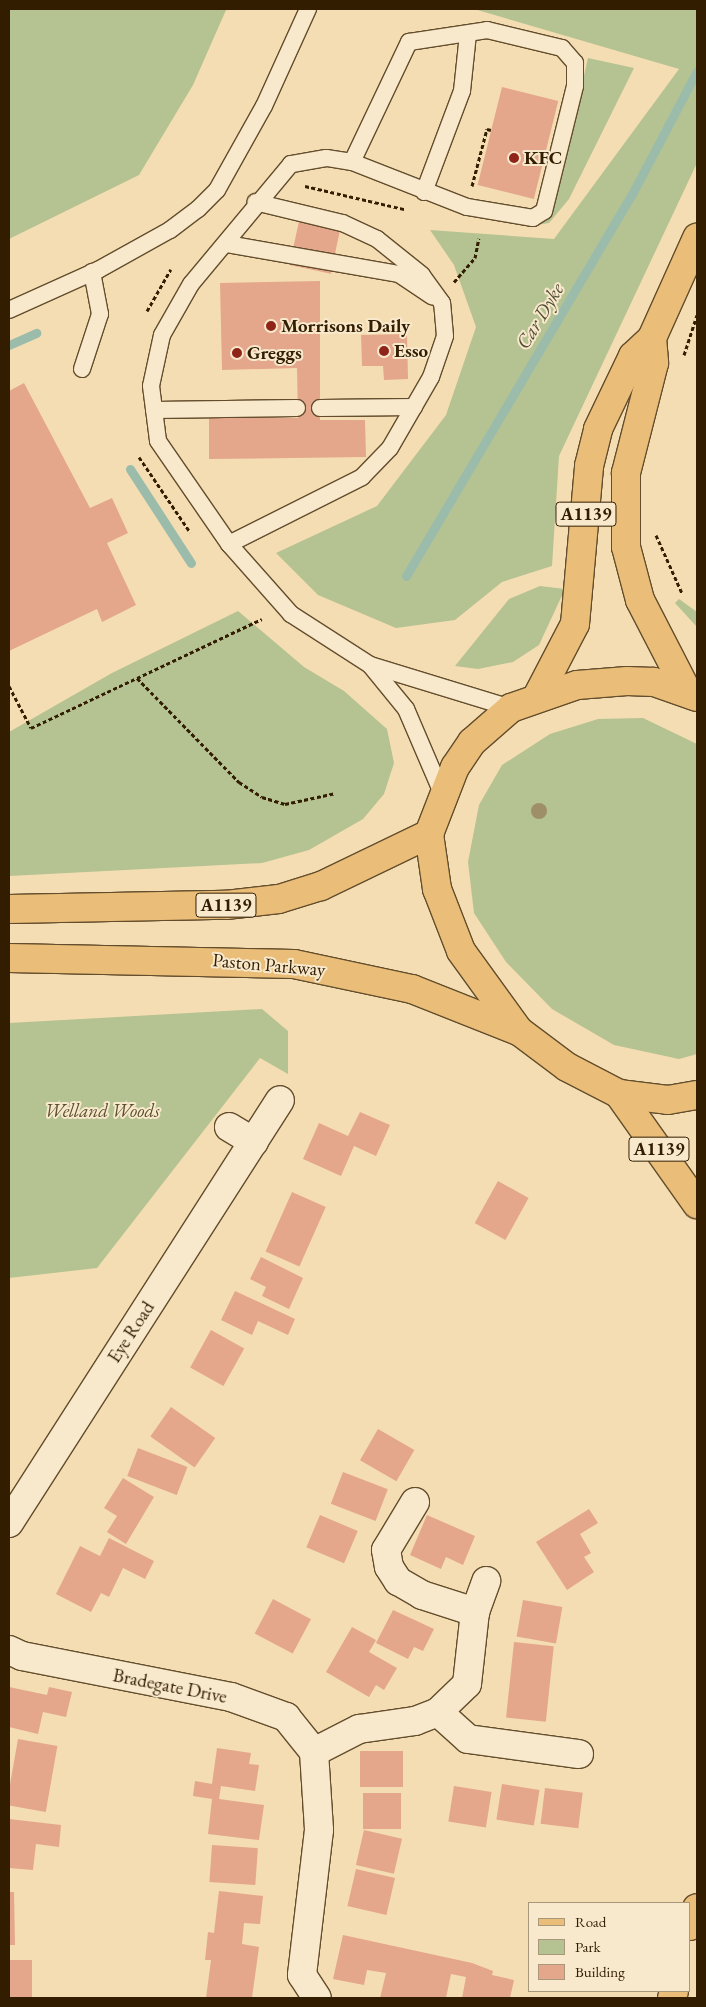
<!DOCTYPE html>
<html>
<head>
<meta charset="utf-8">
<style>
  body { margin:0 }
  #map { position:relative; width:706px; height:2007px; overflow:hidden; background:#f4ddb2; font-family:"EB Garamond",serif }
  div>[style] { position:absolute }
  [style*='--x'] { left:calc(var(--x)*1px); top:calc(var(--y)*1px); width:calc(var(--w)*1px); rotate:calc(var(--a)*1deg) }
  .green>* { inset:0; background:#b5c292 }
  .stream>* { height:9px; margin:-4.5px; padding:0 4.5px; transform-origin:4.5px; border-radius:4.5px; background:#9cbcab }
  .building>* { inset:0; background:#e4a78b; transform-origin:0 0 }
  .path>* { height:3px; margin-top:-1.5px; transform-origin:0; background:repeating-linear-gradient(90deg,#331d00 0 4px,transparent 0 6.5px) }
  .roads { filter:drop-shadow(1px 0 #634d2c) drop-shadow(-1px 0 #634d2c) drop-shadow(0 1px #634d2c) drop-shadow(0 -1px #634d2c) }
  .lane>* { height:16px; margin:-8px; padding:0 8px; transform-origin:8px; border-radius:8px; background:#f8e9cd }
  .street>* { height:28px; margin:-14px; padding:0 14px; transform-origin:14px; border-radius:14px; background:#f8e9cd }
  .primary>* { height:28px; margin:-14px; padding:0 14px; transform-origin:14px; border-radius:14px; background:#eabe79 }
  .highway>* { height:28px; margin:-14px; padding:0 14px; transform-origin:14px; border-radius:14px; background:#eabe79 }
  .trees>* { width:16px; height:16px; margin:-8px; border-radius:50%; background:#9f8f68 }
  .dots>* { width:14px; height:14px; translate:-50% -50%; box-sizing:border-box; border:2px solid #f8e9cd; border-radius:50% }
  span { translate:-50% -50%; white-space:nowrap; text-align:center; line-height:1.15; -webkit-text-stroke:4px #f8e9cd; paint-order:stroke }
  .shield-label span { padding:1px 4px; background:#f8e9cd; border:1px solid; border-radius:4px; -webkit-text-stroke-width:0 }
  .shield-label { font-size:18px; color:#331d00; font-weight:700 }
  .poi-label { font-size:19px; color:#331d00; font-weight:700 }
  .left { translate:0 -50%; text-align:left }
  .street-label { font-size:19px; color:#331d00 }
  .park-label { font-size:19px; color:#5a4f2c; font-style:italic }
  .water-label { font-size:20px; color:#524d33; font-style:italic }
  .frame { position:absolute; inset:0; border:10px solid #331d00; pointer-events:none }
  .legend { position:absolute; left:528px; top:1902px; width:162px; height:90px; box-sizing:border-box; background:#f8e9cd; border:1px solid #a9977b; margin:0; padding:6px 9px; list-style:none; font-size:15px; color:#331d00 }
  .legend li { display:flex; align-items:center; gap:10px; height:25px }
  .legend b { width:25px; border:1px solid #a9977b }
</style>
</head>
<body>
<div id="map">
  <div class="green">
    <i style="clip-path:polygon(9px 9px,247px 9px,226px 10px,193px 85px,139px 175px,9px 239px)"></i>
    <i style="clip-path:polygon(474px 9px,697px 9px,697px 163px,559px 456px,552px 566px,502px 582px,455px 620px,396px 628px,318px 595px,276px 553px,377px 506px,446px 415px,476px 327px,454px 265px,430px 230px,554px 239px,679px 69px)"></i>
    <i style="clip-path:polygon(588px 58px,634px 68px,569px 199px,549px 223px,530px 226px,554px 208px)"></i>
    <i style="clip-path:polygon(540px 586px,565px 589px,539px 645px,513px 662px,478px 669px,455px 666px,509px 599px)"></i>
    <i style="clip-path:polygon(679px 599px,697px 612px,697px 627px,675px 603px)"></i>
    <i style="clip-path:polygon(238px 611px,304px 667px,344px 691px,387px 729px,394px 763px,384px 794px,363px 819px,309px 850px,262px 863px,9px 876px,9px 732px,112px 673px)"></i>
    <i style="clip-path:polygon(643px 718px,697px 744px,697px 1054px,679px 1059px,614px 1045px,552px 1009px,506px 962px,474px 913px,468px 862px,479px 805px,502px 765px,550px 734px,598px 719px)"></i>
    <i style="clip-path:polygon(262px 1009px,288px 1031px,288px 1074px,260px 1058px,97px 1268px,9px 1278px,9px 1023px)"></i>
  </div>
  <div class="stream">
    <i style="--x:9;--y:345;--w:30;--a:-24"></i>
    <i style="--x:130;--y:469;--w:112;--a:57"></i>
    <i style="--x:406;--y:576;--w:442;--a:-59.4"></i>
    <i style="--x:631;--y:196;--w:141;--a:-62.2"></i>
  </div>
  <div class="building">
    <i style="left:502px;top:87px;width:58px;height:101px;rotate:14deg"></i>
    <i style="left:299px;top:221px;width:42px;height:45px;rotate:12deg"></i>
    <i style="clip-path:polygon(320px 281px,320px 420px,365px 420px,366px 457px,209px 459px,209px 418px,298px 418px,297px 368px,222px 370px,220px 283px)"></i>
    <i style="clip-path:polygon(407px 334px,408px 379px,384px 380px,383px 366px,362px 366px,361px 335px)"></i>
    <i style="clip-path:polygon(24px 383px,90px 508px,112px 498px,128px 533px,107px 543px,136px 605px,102px 622px,97px 609px,9px 651px,9px 391px)"></i>
    <i style="clip-path:polygon(360px 1112px,390px 1125px,376px 1156px,354px 1146px,341px 1176px,303px 1159px,319px 1123px,348px 1136px)"></i>
    <i style="left:498px;top:1181px;width:35px;height:48px;rotate:29deg"></i>
    <i style="left:292px;top:1192px;width:37px;height:65px;rotate:24deg"></i>
    <i style="clip-path:polygon(261px 1257px,303px 1278px,289px 1309px,262px 1296px,266px 1287px,250px 1279px)"></i>
    <i style="clip-path:polygon(235px 1291px,295px 1319px,288px 1335px,258px 1321px,252px 1335px,221px 1320px)"></i>
    <i style="left:211px;top:1330px;width:38px;height:43px;rotate:29deg"></i>
    <i style="left:171px;top:1407px;width:54px;height:36px;rotate:35deg"></i>
    <i style="left:378px;top:1429px;width:42px;height:36px;rotate:30deg"></i>
    <i style="left:138px;top:1448px;width:53px;height:30px;rotate:21deg"></i>
    <i style="left:343px;top:1472px;width:48px;height:34px;rotate:21deg"></i>
    <i style="clip-path:polygon(123px 1478px,154px 1497px,126px 1544px,107px 1532px,117px 1516px,104px 1508px)"></i>
    <i style="clip-path:polygon(589px 1509px,598px 1523px,580px 1534px,591px 1553px,584px 1557px,594px 1572px,567px 1590px,536px 1542px)"></i>
    <i style="left:320px;top:1515px;width:41px;height:35px;rotate:23deg"></i>
    <i style="clip-path:polygon(427px 1515px,475px 1536px,463px 1565px,446px 1557px,441px 1569px,410px 1555px)"></i>
    <i style="clip-path:polygon(109px 1538px,154px 1561px,145px 1579px,123px 1568px,109px 1597px,101px 1593px,91px 1612px,56px 1594px,80px 1546px,100px 1556px)"></i>
    <i style="left:273px;top:1599px;width:43px;height:39px;rotate:28deg"></i>
    <i style="left:523px;top:1600px;width:40px;height:37px;rotate:10deg"></i>
    <i style="clip-path:polygon(393px 1610px,434px 1629px,423px 1651px,414px 1647px,408px 1659px,376px 1643px)"></i>
    <i style="clip-path:polygon(352px 1627px,376px 1640px,369px 1652px,397px 1668px,384px 1690px,376px 1685px,369px 1697px,326px 1672px)"></i>
    <i style="left:514px;top:1642px;width:40px;height:76px;rotate:6deg"></i>
    <i style="clip-path:polygon(9px 1687px,47px 1695px,49px 1687px,72px 1692px,66px 1717px,43px 1712px,38px 1734px,9px 1727px)"></i>
    <i style="left:18px;top:1739px;width:40px;height:67px;rotate:10deg"></i>
    <i style="clip-path:polygon(217px 1748px,251px 1753px,249px 1764px,259px 1765px,255px 1791px,221px 1786px,219px 1799px,264px 1805px,259px 1840px,208px 1834px,212px 1799px,193px 1796px,195px 1781px,212px 1784px)"></i>
    <i style="left:360px;top:1751px;width:43px;height:36px"></i>
    <i style="left:502px;top:1784px;width:38px;height:36px;rotate:9deg"></i>
    <i style="left:454px;top:1786px;width:38px;height:36px;rotate:9deg"></i>
    <i style="left:545px;top:1788px;width:38px;height:36px;rotate:7deg"></i>
    <i style="left:363px;top:1793px;width:38px;height:36px"></i>
    <i style="clip-path:polygon(9px 1819px,61px 1825px,59px 1847px,36px 1844px,33px 1870px,9px 1868px)"></i>
    <i style="left:364px;top:1830px;width:39px;height:36px;rotate:13deg"></i>
    <i style="left:212px;top:1845px;width:46px;height:37px;rotate:4deg"></i>
    <i style="left:356px;top:1869px;width:40px;height:38px;rotate:13deg"></i>
    <i style="clip-path:polygon(219px 1891px,263px 1896px,260px 1924px,244px 1923px,242px 1944px,259px 1947px,252px 1998px,206px 1998px,211px 1960px,205px 1960px,208px 1932px,214px 1933px)"></i>
    <i style="clip-path:polygon(9px 1892px,14px 1892px,15px 1945px,9px 1945px)"></i>
    <i style="clip-path:polygon(343px 1935px,472px 1963px,493px 1971px,492px 1975px,514px 1980px,510px 1998px,462px 1998px,466px 1977px,451px 1974px,446px 1998px,380px 1998px,386px 1973px,367px 1970px,364px 1985px,333px 1979px)"></i>
    <i style="left:9px;top:1960px;width:23px;height:38px"></i>
  </div>
  <div class="path">
    <i style="--x:305;--y:186;--w:102;--a:13.1"></i>
    <i style="--x:472;--y:186;--w:59;--a:-75.3"></i>
    <i style="--x:487;--y:129;--w:4;--a:14"></i>
    <i style="--x:454;--y:282;--w:32;--a:-49"></i>
    <i style="--x:475;--y:258;--w:20;--a:-79"></i>
    <i style="--x:147;--y:311;--w:48;--a:-60.3"></i>
    <i style="--x:684;--y:355;--w:42;--a:-72"></i>
    <i style="--x:139;--y:457;--w:91;--a:55.8"></i>
    <i style="--x:656;--y:535;--w:64;--a:65.9"></i>
    <i style="--x:137;--y:678;--w:138;--a:-25.3"></i>
    <i style="--x:9;--y:686;--w:47;--a:62.4"></i>
    <i style="--x:31;--y:728;--w:117;--a:-25.3"></i>
    <i style="--x:137;--y:678;--w:146;--a:45.6"></i>
    <i style="--x:239;--y:782;--w:27;--a:33"></i>
    <i style="--x:262;--y:797;--w:24;--a:17"></i>
    <i style="--x:285;--y:804;--w:52;--a:-12.2"></i>
  </div>
  <div class="roads">
    <div class="lane">
      <i style="--x:487;--y:30;--w:77;--a:13.5"></i>
      <i style="--x:562;--y:48;--w:20;--a:49"></i>
      <i style="--x:575;--y:63;--w:23;--a:90"></i>
      <i style="--x:575;--y:86;--w:129;--a:103.9"></i>
      <i style="--x:544;--y:211;--w:13;--a:148"></i>
      <i style="--x:533;--y:218;--w:67;--a:-170.5"></i>
      <i style="--x:467;--y:207;--w:123;--a:-158.6"></i>
      <i style="--x:352;--y:162;--w:133;--a:-64.6"></i>
      <i style="--x:409;--y:42;--w:79;--a:-8.7"></i>
      <i style="--x:352;--y:162;--w:26;--a:-171"></i>
      <i style="--x:326;--y:158;--w:36;--a:170"></i>
      <i style="--x:291;--y:164;--w:156;--a:129.8"></i>
      <i style="--x:191;--y:284;--w:59;--a:119.6"></i>
      <i style="--x:162;--y:335;--w:52;--a:102.2"></i>
      <i style="--x:151;--y:386;--w:55;--a:82.7"></i>
      <i style="--x:158;--y:441;--w:125;--a:55.4"></i>
      <i style="--x:229;--y:544;--w:94;--a:48.5"></i>
      <i style="--x:291;--y:614;--w:94;--a:32.8"></i>
      <i style="--x:370;--y:665;--w:147;--a:17"></i>
      <i style="--x:424;--y:192;--w:108;--a:-69.4"></i>
      <i style="--x:462;--y:91;--w:57;--a:-84"></i>
      <i style="--x:227;--y:244;--w:175;--a:9.9"></i>
      <i style="--x:399;--y:274;--w:40;--a:34"></i>
      <i style="--x:9;--y:310;--w:98;--a:-24.2"></i>
      <i style="--x:98;--y:270;--w:82;--a:-29.1"></i>
      <i style="--x:170;--y:230;--w:35;--a:-37"></i>
      <i style="--x:198;--y:209;--w:27;--a:-45"></i>
      <i style="--x:217;--y:190;--w:96;--a:-60.8"></i>
      <i style="--x:264;--y:106;--w:107;--a:-65.6"></i>
      <i style="--x:82;--y:369;--w:58;--a:-71.9"></i>
      <i style="--x:100;--y:314;--w:43;--a:-100.8"></i>
      <i style="--x:320;--y:408;--w:94;--a:-0.6"></i>
      <i style="--x:154;--y:410;--w:143;--a:-0.8"></i>
      <i style="--x:229;--y:544;--w:149;--a:-26.7"></i>
      <i style="--x:362;--y:477;--w:40;--a:-46"></i>
      <i style="--x:390;--y:448;--w:82;--a:-60"></i>
      <i style="--x:431;--y:377;--w:43;--a:-71.1"></i>
      <i style="--x:445;--y:336;--w:33;--a:-95"></i>
      <i style="--x:442;--y:303;--w:34;--a:-126"></i>
      <i style="--x:422;--y:275;--w:58;--a:-141.3"></i>
      <i style="--x:377;--y:239;--w:38;--a:-155"></i>
      <i style="--x:342;--y:223;--w:89;--a:-166.4"></i>
      <i style="--x:370;--y:665;--w:57;--a:50.7"></i>
      <i style="--x:406;--y:709;--w:91;--a:66.8"></i>
    </div>
    <div class="street">
      <i style="--x:229;--y:1127;--w:29;--a:31"></i>
      <i style="--x:415;--y:1502;--w:56;--a:121.1"></i>
      <i style="--x:386;--y:1550;--w:17;--a:80"></i>
      <i style="--x:389;--y:1567;--w:17;--a:57"></i>
      <i style="--x:398;--y:1581;--w:28;--a:30"></i>
      <i style="--x:422;--y:1595;--w:56;--a:17.8"></i>
      <i style="--x:9;--y:1523;--w:502;--a:-57.35"></i>
      <i style="--x:9;--y:1650;--w:14;--a:25"></i>
      <i style="--x:22;--y:1656;--w:213;--a:11.1"></i>
      <i style="--x:231;--y:1697;--w:59;--a:20"></i>
      <i style="--x:286;--y:1717;--w:45;--a:51.3"></i>
      <i style="--x:314;--y:1752;--w:78;--a:86.3"></i>
      <i style="--x:319;--y:1830;--w:146;--a:96.7"></i>
      <i style="--x:302;--y:1975;--w:27;--a:57"></i>
      <i style="--x:438;--y:1712;--w:40;--a:42"></i>
      <i style="--x:468;--y:1739;--w:112;--a:7.7"></i>
      <i style="--x:314;--y:1752;--w:51;--a:-27.1"></i>
      <i style="--x:359;--y:1729;--w:57;--a:-8.1"></i>
      <i style="--x:415;--y:1721;--w:25;--a:-21"></i>
      <i style="--x:438;--y:1712;--w:40;--a:-44"></i>
      <i style="--x:467;--y:1684;--w:72;--a:-83.7"></i>
      <i style="--x:475;--y:1612;--w:33;--a:-70"></i>
    </div>
    <div class="primary">
      <i style="--x:652;--y:338;--w:25;--a:85"></i>
      <i style="--x:654;--y:363;--w:114;--a:104.3"></i>
      <i style="--x:626;--y:473;--w:74;--a:90"></i>
      <i style="--x:626;--y:547;--w:55;--a:75.2"></i>
      <i style="--x:640;--y:600;--w:105;--a:62.7"></i>
      <i style="--x:537;--y:697;--w:82;--a:-62.5"></i>
      <i style="--x:575;--y:624;--w:159;--a:-84.9"></i>
      <i style="--x:589;--y:466;--w:38;--a:-76"></i>
      <i style="--x:598;--y:429;--w:81;--a:-64.4"></i>
      <i style="--x:633;--y:356;--w:26;--a:-43"></i>
      <i style="--x:652;--y:338;--w:110;--a:-65.8"></i>
    </div>
    <div class="highway">
      <i style="--x:697;--y:697;--w:46;--a:-160.8"></i>
      <i style="--x:654;--y:682;--w:27;--a:-178"></i>
      <i style="--x:627;--y:681;--w:50;--a:175.4"></i>
      <i style="--x:577;--y:685;--w:70;--a:160.8"></i>
      <i style="--x:511;--y:708;--w:52;--a:138.9"></i>
      <i style="--x:472;--y:742;--w:30;--a:124"></i>
      <i style="--x:455;--y:767;--w:72;--a:111.2"></i>
      <i style="--x:429;--y:834;--w:56;--a:81.7"></i>
      <i style="--x:437;--y:889;--w:66;--a:68.8"></i>
      <i style="--x:461;--y:951;--w:99;--a:54.1"></i>
      <i style="--x:519;--y:1031;--w:60;--a:36.9"></i>
      <i style="--x:567;--y:1067;--w:59;--a:27.4"></i>
      <i style="--x:619;--y:1094;--w:49;--a:7"></i>
      <i style="--x:668;--y:1100;--w:29;--a:-10"></i>
      <i style="--x:9;--y:909;--w:217;--a:-1.1"></i>
      <i style="--x:226;--y:905;--w:53;--a:-6.5"></i>
      <i style="--x:279;--y:899;--w:44;--a:-17.2"></i>
      <i style="--x:321;--y:886;--w:120;--a:-25.7"></i>
      <i style="--x:9;--y:958;--w:285;--a:1.2"></i>
      <i style="--x:294;--y:964;--w:121;--a:12"></i>
      <i style="--x:412;--y:989;--w:114;--a:21.6"></i>
      <i style="--x:619;--y:1094;--w:135;--a:54.7"></i>
      <i style="--x:690;--y:1926;--w:19;--a:-69"></i>
      <i style="--x:672;--y:1998;--w:7;--a:-74"></i>
    </div>
  </div>
  <div class="trees">
    <i style="left:539px;top:811px"></i>
  </div>
  <div class="dots">
    <i style="left:514px;top:158px;background:#8f2418"></i>
    <i style="left:271px;top:326px;background:#8f2418"></i>
    <i style="left:384px;top:351px;background:#8f2418"></i>
    <i style="left:237px;top:353px;background:#8f2418"></i>
  </div>
  <div class="shield-label">
    <span style="left:586px;top:514px">A1139</span>
    <span style="left:226px;top:905px">A1139</span>
    <span style="left:659px;top:1149px">A1139</span>
  </div>
  <div class="poi-label">
    <span class="left" style="left:524px;top:158px">KFC</span>
    <span class="left" style="left:281px;top:326px">Morrisons Daily</span>
    <span class="left" style="left:394px;top:351px">Esso</span>
    <span class="left" style="left:247px;top:353px">Greggs</span>
  </div>
  <div class="street-label">
    <span style="left:269px;top:965px;rotate:5deg">Paston Parkway</span>
    <span style="left:131px;top:1332px;rotate:-57deg">Eye Road</span>
    <span style="left:170px;top:1686px;rotate:11deg">Bradegate Drive</span>
  </div>
  <div class="park-label">
    <span style="left:102px;top:1111px">Welland Woods</span>
  </div>
  <div class="water-label">
    <span style="left:540px;top:316px;rotate:-59deg">Car Dyke</span>
  </div>
  <div class="frame"></div>
  <ul class="legend">
  <li><b style="height:6px;background:#eabe79"></b>Road</li>
  <li><b style="height:14px;background:#b5c292"></b>Park</li>
  <li><b style="height:14px;background:#e4a78b"></b>Building</li>
  </ul>
</div>
</body>
</html>
